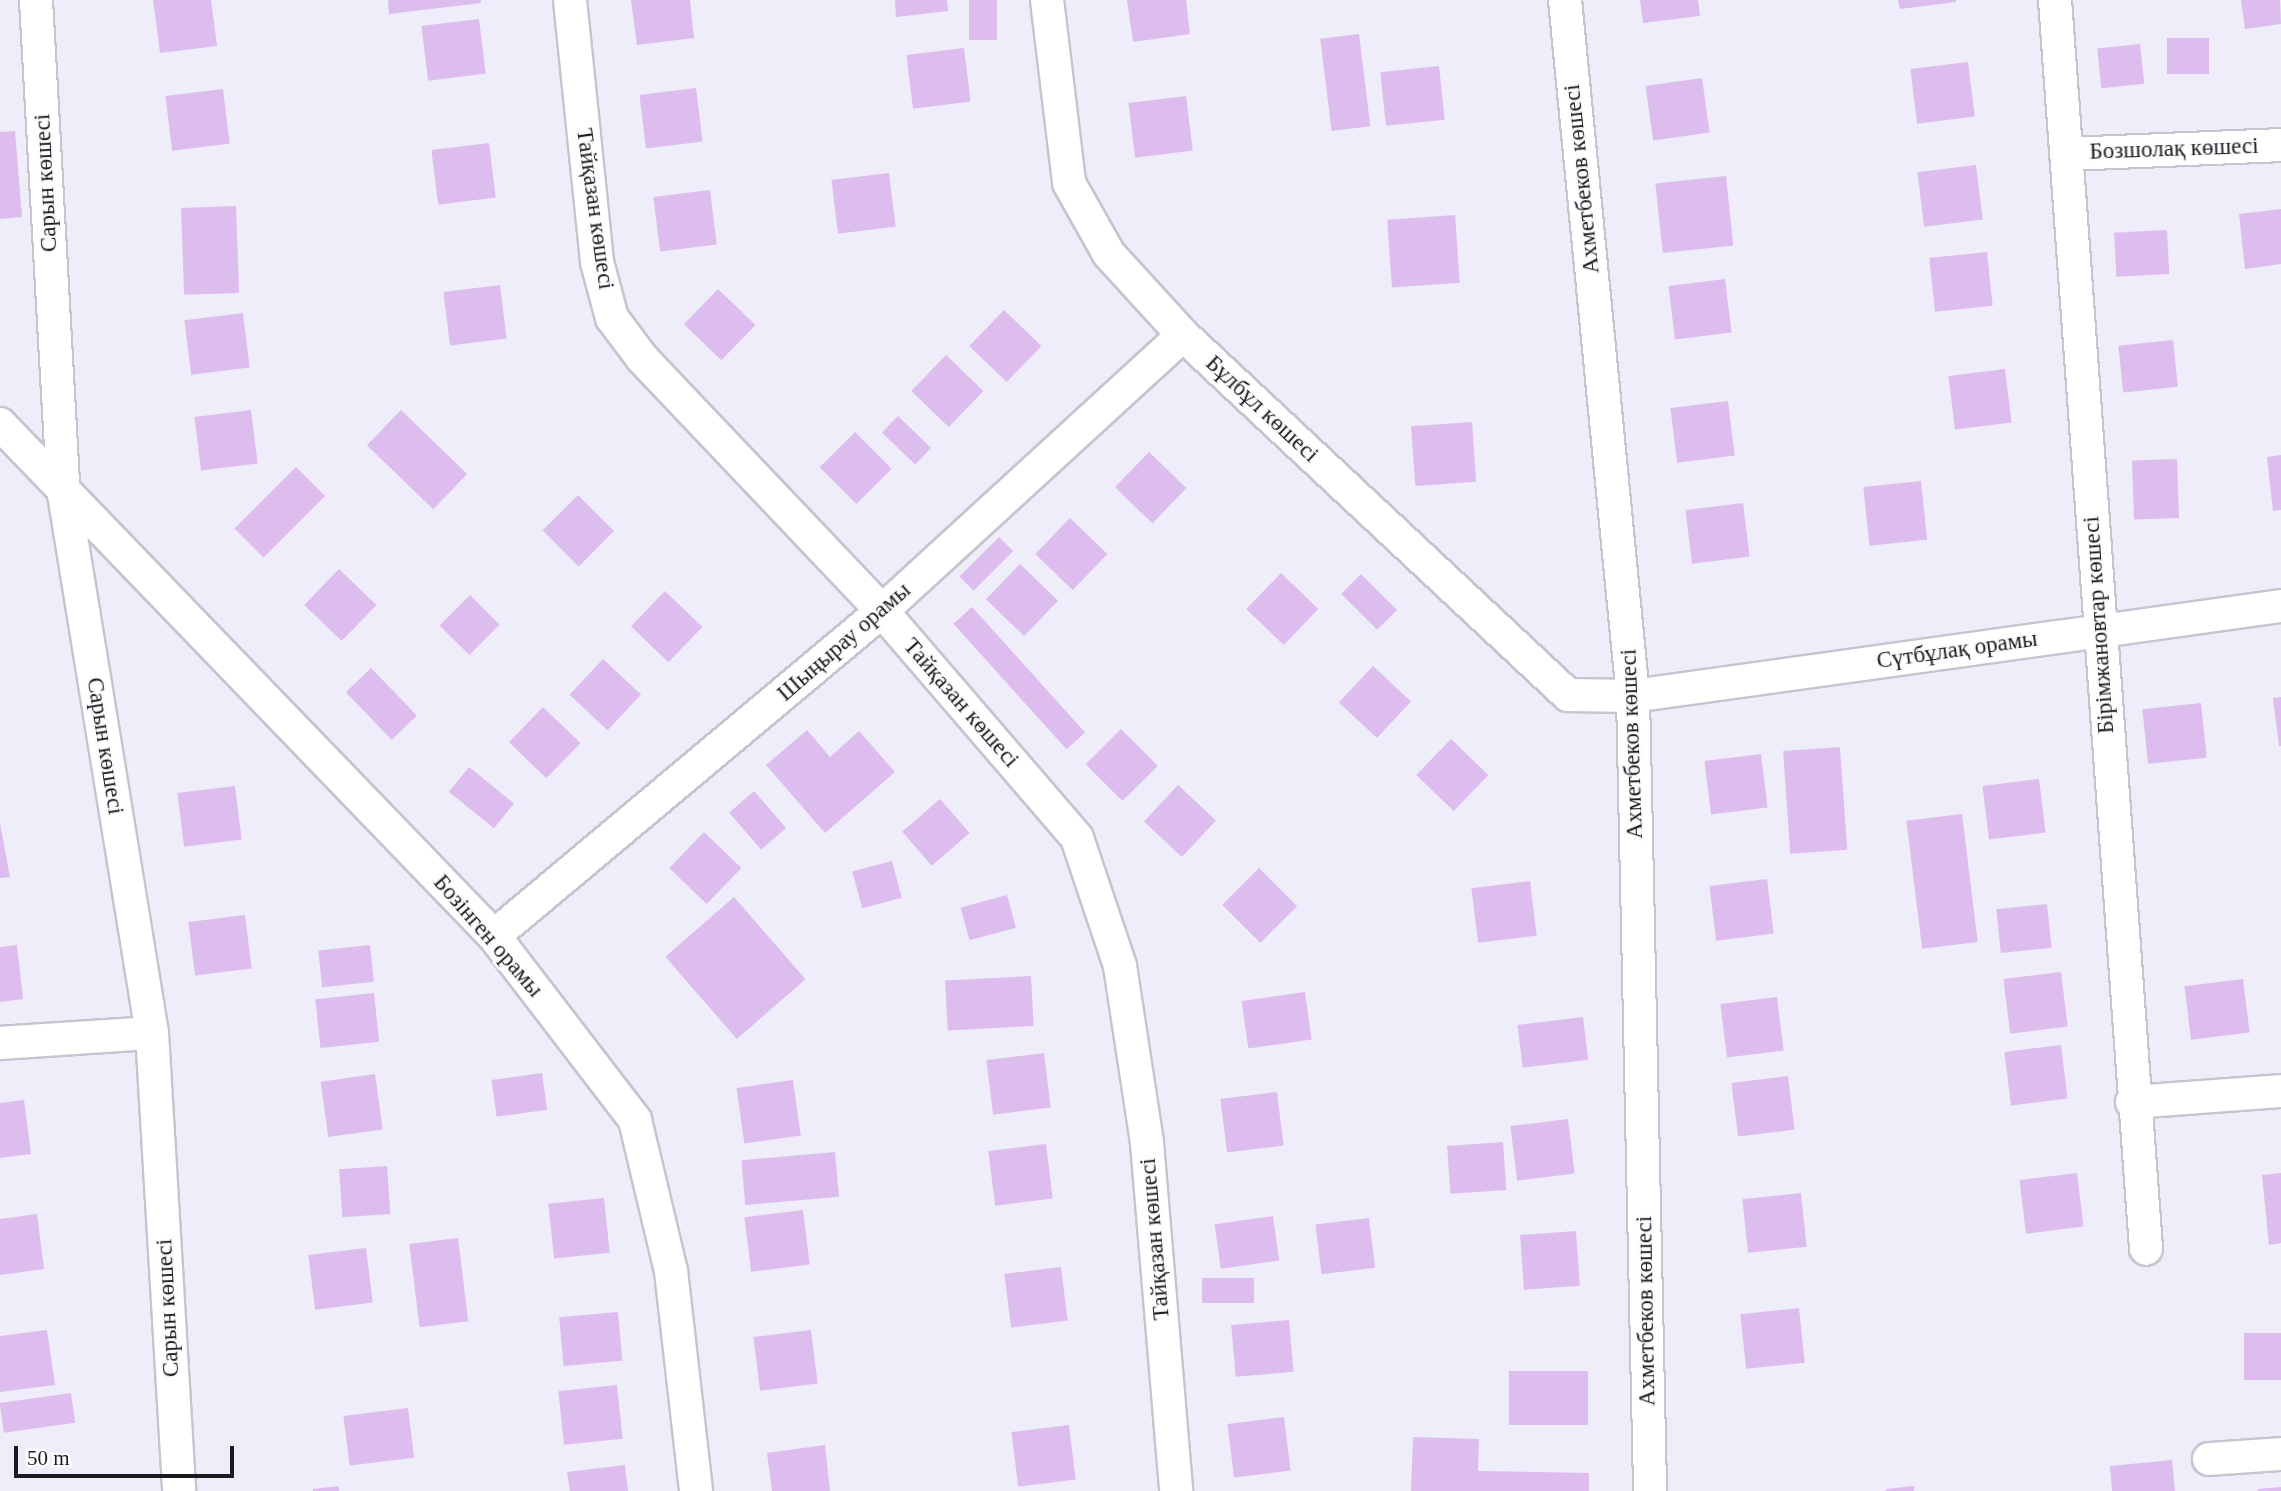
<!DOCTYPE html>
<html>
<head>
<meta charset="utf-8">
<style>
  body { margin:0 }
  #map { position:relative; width:2281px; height:1491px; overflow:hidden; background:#eeedf9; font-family:Georgia,serif }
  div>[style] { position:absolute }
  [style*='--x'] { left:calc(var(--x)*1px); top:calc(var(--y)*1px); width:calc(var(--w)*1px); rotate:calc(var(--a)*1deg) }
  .building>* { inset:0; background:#ddbdee; transform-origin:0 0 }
  .roads { filter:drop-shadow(2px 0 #c5c4cf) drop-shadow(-2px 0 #c5c4cf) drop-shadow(0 2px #c5c4cf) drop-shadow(0 -2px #c5c4cf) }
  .minor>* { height:32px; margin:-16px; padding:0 16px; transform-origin:16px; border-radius:16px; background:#fff }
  span { translate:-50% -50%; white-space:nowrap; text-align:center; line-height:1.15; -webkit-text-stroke:5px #fcfcfe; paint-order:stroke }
  .street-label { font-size:23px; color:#1b1b1f }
  .scale { position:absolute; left:14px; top:1446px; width:220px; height:32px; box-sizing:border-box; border:4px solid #1b1b1f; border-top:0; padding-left:9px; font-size:21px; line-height:24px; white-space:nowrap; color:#1b1b1f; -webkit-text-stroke:5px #fcfcfe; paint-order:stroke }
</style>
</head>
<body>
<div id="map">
  <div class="building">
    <i style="clip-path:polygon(153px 0,211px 0,217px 46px,160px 53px)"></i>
    <i style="clip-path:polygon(388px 0,481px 0,481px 3px,389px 14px)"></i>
    <i style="clip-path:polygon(631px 0,690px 0,694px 38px,637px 45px)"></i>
    <i style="clip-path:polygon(895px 0,947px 0,948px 11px,896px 17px)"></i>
    <i style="left:969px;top:0;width:28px;height:40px"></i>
    <i style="clip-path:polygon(1127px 0,1186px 0,1190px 34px,1133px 42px)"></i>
    <i style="clip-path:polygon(1640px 0,1698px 0,1700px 16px,1643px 23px)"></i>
    <i style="clip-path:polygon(1898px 0,1956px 0,1956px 2px,1900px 9px)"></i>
    <i style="clip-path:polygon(2241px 0,2280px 0,2281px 24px,2245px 29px)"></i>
    <i style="left:479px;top:19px;width:55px;height:58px;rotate:83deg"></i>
    <i style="left:1359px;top:34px;width:93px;height:39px;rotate:83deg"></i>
    <i style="left:2167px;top:38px;width:42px;height:36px"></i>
    <i style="left:2140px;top:44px;width:40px;height:43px;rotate:84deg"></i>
    <i style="left:964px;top:48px;width:54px;height:58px;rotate:83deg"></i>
    <i style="left:1968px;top:62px;width:55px;height:58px;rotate:83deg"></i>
    <i style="left:1439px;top:66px;width:54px;height:59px;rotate:84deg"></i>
    <i style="left:1702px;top:78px;width:55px;height:57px;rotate:82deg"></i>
    <i style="left:696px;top:88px;width:54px;height:57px;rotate:83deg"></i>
    <i style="left:223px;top:89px;width:55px;height:58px;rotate:83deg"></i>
    <i style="left:1186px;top:96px;width:55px;height:58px;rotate:83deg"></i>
    <i style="clip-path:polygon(15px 131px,22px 217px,0 219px,0 132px)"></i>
    <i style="left:489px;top:143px;width:55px;height:58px;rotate:83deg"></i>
    <i style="left:1976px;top:165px;width:55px;height:59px;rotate:83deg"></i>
    <i style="left:889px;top:173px;width:54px;height:58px;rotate:83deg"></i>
    <i style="left:1726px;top:176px;width:70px;height:71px;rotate:84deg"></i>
    <i style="left:710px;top:190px;width:55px;height:57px;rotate:83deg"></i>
    <i style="left:236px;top:206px;width:87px;height:55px;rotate:88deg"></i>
    <i style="clip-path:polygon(2281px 209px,2281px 264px,2245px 269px,2239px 214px)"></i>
    <i style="left:1455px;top:215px;width:68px;height:68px;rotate:86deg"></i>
    <i style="left:2167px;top:230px;width:44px;height:53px;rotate:87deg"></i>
    <i style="left:1987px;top:252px;width:54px;height:58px;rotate:84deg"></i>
    <i style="left:1725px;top:279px;width:54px;height:57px;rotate:83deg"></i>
    <i style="left:500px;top:285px;width:54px;height:57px;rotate:83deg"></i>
    <i style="left:718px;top:289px;width:52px;height:49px;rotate:44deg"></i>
    <i style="left:1004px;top:310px;width:52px;height:50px;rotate:44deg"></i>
    <i style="left:243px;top:313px;width:55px;height:59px;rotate:83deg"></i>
    <i style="left:2173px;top:340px;width:47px;height:55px;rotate:84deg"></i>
    <i style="left:946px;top:355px;width:52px;height:50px;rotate:44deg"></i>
    <i style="left:2005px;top:369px;width:54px;height:57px;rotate:83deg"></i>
    <i style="left:1728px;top:401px;width:55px;height:58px;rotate:83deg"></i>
    <i style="left:251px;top:410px;width:54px;height:57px;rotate:83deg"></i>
    <i style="left:401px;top:410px;width:92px;height:49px;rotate:44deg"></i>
    <i style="left:898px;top:416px;width:46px;height:23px;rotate:44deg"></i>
    <i style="left:1472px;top:422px;width:60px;height:61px;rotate:86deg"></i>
    <i style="left:855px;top:432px;width:52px;height:50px;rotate:45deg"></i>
    <i style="left:1149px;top:452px;width:52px;height:49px;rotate:44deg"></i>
    <i style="clip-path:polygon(2281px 455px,2281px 510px,2273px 511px,2267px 457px)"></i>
    <i style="left:2177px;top:459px;width:59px;height:45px;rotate:88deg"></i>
    <i style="left:296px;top:467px;width:41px;height:87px;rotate:45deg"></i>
    <i style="left:1921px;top:481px;width:59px;height:58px;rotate:84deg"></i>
    <i style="left:578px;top:495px;width:51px;height:50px;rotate:45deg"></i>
    <i style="left:1743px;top:503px;width:54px;height:58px;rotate:83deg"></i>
    <i style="left:1070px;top:518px;width:52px;height:50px;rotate:44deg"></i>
    <i style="left:999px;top:537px;width:20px;height:56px;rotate:45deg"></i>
    <i style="left:1020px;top:564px;width:53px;height:49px;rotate:44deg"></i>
    <i style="left:339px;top:569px;width:52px;height:50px;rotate:44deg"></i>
    <i style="left:1281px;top:573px;width:52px;height:50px;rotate:44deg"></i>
    <i style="left:1361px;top:574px;width:51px;height:28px;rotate:45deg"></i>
    <i style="left:665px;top:591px;width:52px;height:49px;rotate:44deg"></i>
    <i style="left:470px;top:595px;width:42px;height:43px;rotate:45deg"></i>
    <i style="left:972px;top:607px;width:169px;height:25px;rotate:48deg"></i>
    <i style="left:603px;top:659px;width:52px;height:49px;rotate:43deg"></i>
    <i style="left:1373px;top:666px;width:52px;height:50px;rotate:43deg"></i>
    <i style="left:371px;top:668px;width:66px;height:35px;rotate:46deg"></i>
    <i style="clip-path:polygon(2281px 697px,2281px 746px,2279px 746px,2273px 698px)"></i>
    <i style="left:2201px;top:703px;width:55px;height:59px;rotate:84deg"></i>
    <i style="left:543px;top:707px;width:52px;height:49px;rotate:44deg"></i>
    <i style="left:1121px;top:729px;width:52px;height:50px;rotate:45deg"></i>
    <i style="clip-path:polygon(807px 730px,830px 757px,859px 731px,895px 772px,825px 833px,766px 765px)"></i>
    <i style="left:1451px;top:739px;width:52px;height:50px;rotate:44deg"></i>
    <i style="left:1840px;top:747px;width:103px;height:57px;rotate:86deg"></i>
    <i style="left:1761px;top:754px;width:54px;height:57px;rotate:83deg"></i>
    <i style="left:469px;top:767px;width:58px;height:32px;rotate:39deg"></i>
    <i style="left:2039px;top:779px;width:54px;height:57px;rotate:83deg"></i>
    <i style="left:1178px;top:785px;width:52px;height:50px;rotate:43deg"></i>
    <i style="left:235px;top:786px;width:54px;height:58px;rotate:83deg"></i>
    <i style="left:754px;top:791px;width:49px;height:33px;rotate:49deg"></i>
    <i style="left:940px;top:799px;width:45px;height:50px;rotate:49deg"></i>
    <i style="left:1962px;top:814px;width:129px;height:56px;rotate:83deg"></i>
    <i style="clip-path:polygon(0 823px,10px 877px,0 878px)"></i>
    <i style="left:704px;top:832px;width:52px;height:50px;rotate:44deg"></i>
    <i style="left:892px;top:861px;width:38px;height:41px;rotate:75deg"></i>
    <i style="left:1259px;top:868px;width:54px;height:52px;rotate:45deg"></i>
    <i style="left:1767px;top:879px;width:55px;height:58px;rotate:83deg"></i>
    <i style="left:1530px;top:881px;width:55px;height:59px;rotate:83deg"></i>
    <i style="left:1007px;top:895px;width:34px;height:48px;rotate:75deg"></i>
    <i style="left:734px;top:897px;width:109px;height:91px;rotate:49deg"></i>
    <i style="left:2047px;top:904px;width:44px;height:51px;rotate:84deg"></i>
    <i style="left:245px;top:915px;width:54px;height:57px;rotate:83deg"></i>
    <i style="clip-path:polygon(17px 945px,23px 999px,0 1002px,0 947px)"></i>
    <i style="left:370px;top:945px;width:37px;height:52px;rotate:84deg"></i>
    <i style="left:2061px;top:972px;width:55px;height:58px;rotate:83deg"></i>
    <i style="left:1031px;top:976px;width:50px;height:86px;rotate:87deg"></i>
    <i style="left:2243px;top:979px;width:54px;height:59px;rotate:83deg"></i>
    <i style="left:1305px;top:992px;width:48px;height:64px;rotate:82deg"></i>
    <i style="left:374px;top:993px;width:49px;height:59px;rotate:84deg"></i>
    <i style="left:1777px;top:997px;width:54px;height:57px;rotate:83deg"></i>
    <i style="left:1583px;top:1017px;width:43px;height:66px;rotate:83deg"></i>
    <i style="left:2061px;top:1045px;width:54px;height:57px;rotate:83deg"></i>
    <i style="left:1044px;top:1053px;width:55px;height:58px;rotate:83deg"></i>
    <i style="left:542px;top:1073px;width:37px;height:51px;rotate:82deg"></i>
    <i style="left:375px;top:1074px;width:56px;height:55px;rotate:82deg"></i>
    <i style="left:1788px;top:1076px;width:54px;height:57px;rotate:83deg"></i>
    <i style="left:793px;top:1080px;width:56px;height:57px;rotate:82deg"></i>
    <i style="left:1277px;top:1092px;width:54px;height:57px;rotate:83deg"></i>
    <i style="clip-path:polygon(24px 1100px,31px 1154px,0 1158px,0 1103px)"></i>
    <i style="left:1568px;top:1119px;width:55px;height:58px;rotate:83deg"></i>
    <i style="left:1503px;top:1142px;width:48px;height:56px;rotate:86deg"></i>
    <i style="left:1046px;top:1144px;width:55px;height:58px;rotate:83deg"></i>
    <i style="left:835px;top:1152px;width:45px;height:94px;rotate:85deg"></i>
    <i style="left:387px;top:1166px;width:48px;height:48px;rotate:86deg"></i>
    <i style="left:2077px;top:1173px;width:54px;height:58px;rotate:83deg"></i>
    <i style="clip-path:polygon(2281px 1173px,2281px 1243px,2269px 1245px,2262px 1175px)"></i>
    <i style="left:1801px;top:1193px;width:54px;height:59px;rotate:84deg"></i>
    <i style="left:604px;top:1198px;width:55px;height:56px;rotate:84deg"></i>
    <i style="left:803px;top:1210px;width:55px;height:59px;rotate:83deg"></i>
    <i style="clip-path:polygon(37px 1214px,44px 1269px,0 1275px,0 1219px)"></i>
    <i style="left:1273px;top:1216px;width:45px;height:59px;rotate:82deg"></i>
    <i style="left:1369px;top:1218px;width:50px;height:54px;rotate:83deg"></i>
    <i style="left:1576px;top:1231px;width:55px;height:56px;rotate:86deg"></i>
    <i style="left:458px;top:1238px;width:84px;height:49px;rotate:83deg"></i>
    <i style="left:366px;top:1248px;width:55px;height:58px;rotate:83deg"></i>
    <i style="left:1061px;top:1267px;width:54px;height:57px;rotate:83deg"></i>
    <i style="left:1254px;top:1278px;width:25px;height:52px;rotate:90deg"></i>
    <i style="left:1799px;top:1308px;width:55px;height:59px;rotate:84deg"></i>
    <i style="left:618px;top:1312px;width:49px;height:59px;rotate:85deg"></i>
    <i style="left:1289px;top:1320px;width:52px;height:58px;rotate:85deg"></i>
    <i style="clip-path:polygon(47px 1330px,55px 1385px,0 1392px,0 1336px)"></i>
    <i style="left:811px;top:1330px;width:54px;height:58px;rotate:83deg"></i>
    <i style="left:2281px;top:1333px;width:47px;height:37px;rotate:90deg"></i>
    <i style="left:1509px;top:1371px;width:79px;height:54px"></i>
    <i style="left:617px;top:1385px;width:54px;height:59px;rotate:84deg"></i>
    <i style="left:71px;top:1393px;width:30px;height:72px;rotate:82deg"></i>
    <i style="left:408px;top:1408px;width:50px;height:65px;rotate:83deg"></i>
    <i style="left:1284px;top:1417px;width:54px;height:57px;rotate:83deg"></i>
    <i style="left:1069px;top:1425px;width:55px;height:58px;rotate:83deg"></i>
    <i style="clip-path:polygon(1413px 1437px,1479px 1439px,1478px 1471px,1589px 1473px,1589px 1491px,1411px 1491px)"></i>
    <i style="clip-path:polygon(825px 1445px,830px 1491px,772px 1491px,767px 1453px)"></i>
    <i style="clip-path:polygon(2172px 1460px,2175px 1491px,2112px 1491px,2110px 1466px)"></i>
    <i style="clip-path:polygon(625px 1465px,628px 1491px,570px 1491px,567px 1472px)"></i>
    <i style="clip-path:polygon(339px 1486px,339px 1491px,313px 1491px,313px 1489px)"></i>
    <i style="clip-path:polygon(1914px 1486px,1914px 1491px,1886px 1491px,1886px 1489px)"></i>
    <i style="clip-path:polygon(2281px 1487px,2281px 1491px,2258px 1491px,2258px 1489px)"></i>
  </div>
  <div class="roads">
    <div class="minor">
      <i style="--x:36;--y:0;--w:495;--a:86.8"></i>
      <i style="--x:64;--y:494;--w:546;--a:80.73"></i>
      <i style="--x:152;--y:1033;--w:459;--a:86.6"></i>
      <i style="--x:570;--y:0;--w:263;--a:84.1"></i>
      <i style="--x:597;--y:262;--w:58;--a:75"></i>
      <i style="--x:612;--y:318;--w:50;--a:53.1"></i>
      <i style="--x:642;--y:358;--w:349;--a:46.5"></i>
      <i style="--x:882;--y:611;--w:299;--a:49.3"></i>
      <i style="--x:1077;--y:838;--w:135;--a:71.4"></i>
      <i style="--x:1120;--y:966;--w:179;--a:81.3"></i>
      <i style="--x:1147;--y:1143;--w:349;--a:85.2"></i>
      <i style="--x:1047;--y:0;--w:184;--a:83.1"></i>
      <i style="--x:1069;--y:183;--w:81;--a:60.6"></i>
      <i style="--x:1109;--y:254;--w:110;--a:47.6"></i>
      <i style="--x:1183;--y:335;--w:527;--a:43.08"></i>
      <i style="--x:1568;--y:695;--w:65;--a:0.9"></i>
      <i style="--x:1633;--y:696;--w:654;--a:-7.91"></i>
      <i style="--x:1565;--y:0;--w:699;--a:84.42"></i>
      <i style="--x:1633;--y:696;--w:795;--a:88.77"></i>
      <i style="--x:2055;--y:0;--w:1252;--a:85.83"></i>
      <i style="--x:2068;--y:154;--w:213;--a:-2.4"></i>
      <i style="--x:0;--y:424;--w:711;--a:46.03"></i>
      <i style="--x:494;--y:936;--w:232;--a:52.5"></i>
      <i style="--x:635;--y:1120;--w:155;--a:76.6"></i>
      <i style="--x:671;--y:1271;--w:221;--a:83.5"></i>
      <i style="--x:494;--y:936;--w:506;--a:-39.95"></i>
      <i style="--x:882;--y:611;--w:408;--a:-42.5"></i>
      <i style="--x:0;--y:1043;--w:152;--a:-3.8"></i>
      <i style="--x:2132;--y:1102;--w:149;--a:-4.2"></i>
      <i style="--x:2209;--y:1459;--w:72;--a:-4"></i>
    </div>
  </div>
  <div class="street-label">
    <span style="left:2174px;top:149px;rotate:-2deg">Бозшолақ көшесі</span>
    <span style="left:1582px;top:179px;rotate:-96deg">Ахметбеков көшесі</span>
    <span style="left:46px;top:183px;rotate:-93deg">Сарын көшесі</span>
    <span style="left:595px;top:209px;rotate:82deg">Тайқазан көшесі</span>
    <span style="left:1262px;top:409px;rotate:43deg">Бұлбұл көшесі</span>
    <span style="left:2099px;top:625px;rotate:-94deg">Бірімжановтар көшесі</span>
    <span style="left:844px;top:642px;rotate:-41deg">Шыңырау орамы</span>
    <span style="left:1957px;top:650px;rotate:-8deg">Cүтбұлақ орамы</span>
    <span style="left:961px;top:703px;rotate:49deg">Тайқазан көшесі</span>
    <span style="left:1632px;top:744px;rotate:-92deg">Ахметбеков көшесі</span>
    <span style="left:105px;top:746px;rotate:81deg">Сарын көшесі</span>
    <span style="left:488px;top:936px;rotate:49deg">Бозінген орамы</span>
    <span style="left:1155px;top:1239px;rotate:-95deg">Тайқазан көшесі</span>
    <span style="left:168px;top:1308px;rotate:-93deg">Сарын көшесі</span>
    <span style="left:1646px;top:1311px;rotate:-91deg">Ахметбеков көшесі</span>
  </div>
  <div class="scale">50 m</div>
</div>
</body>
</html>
